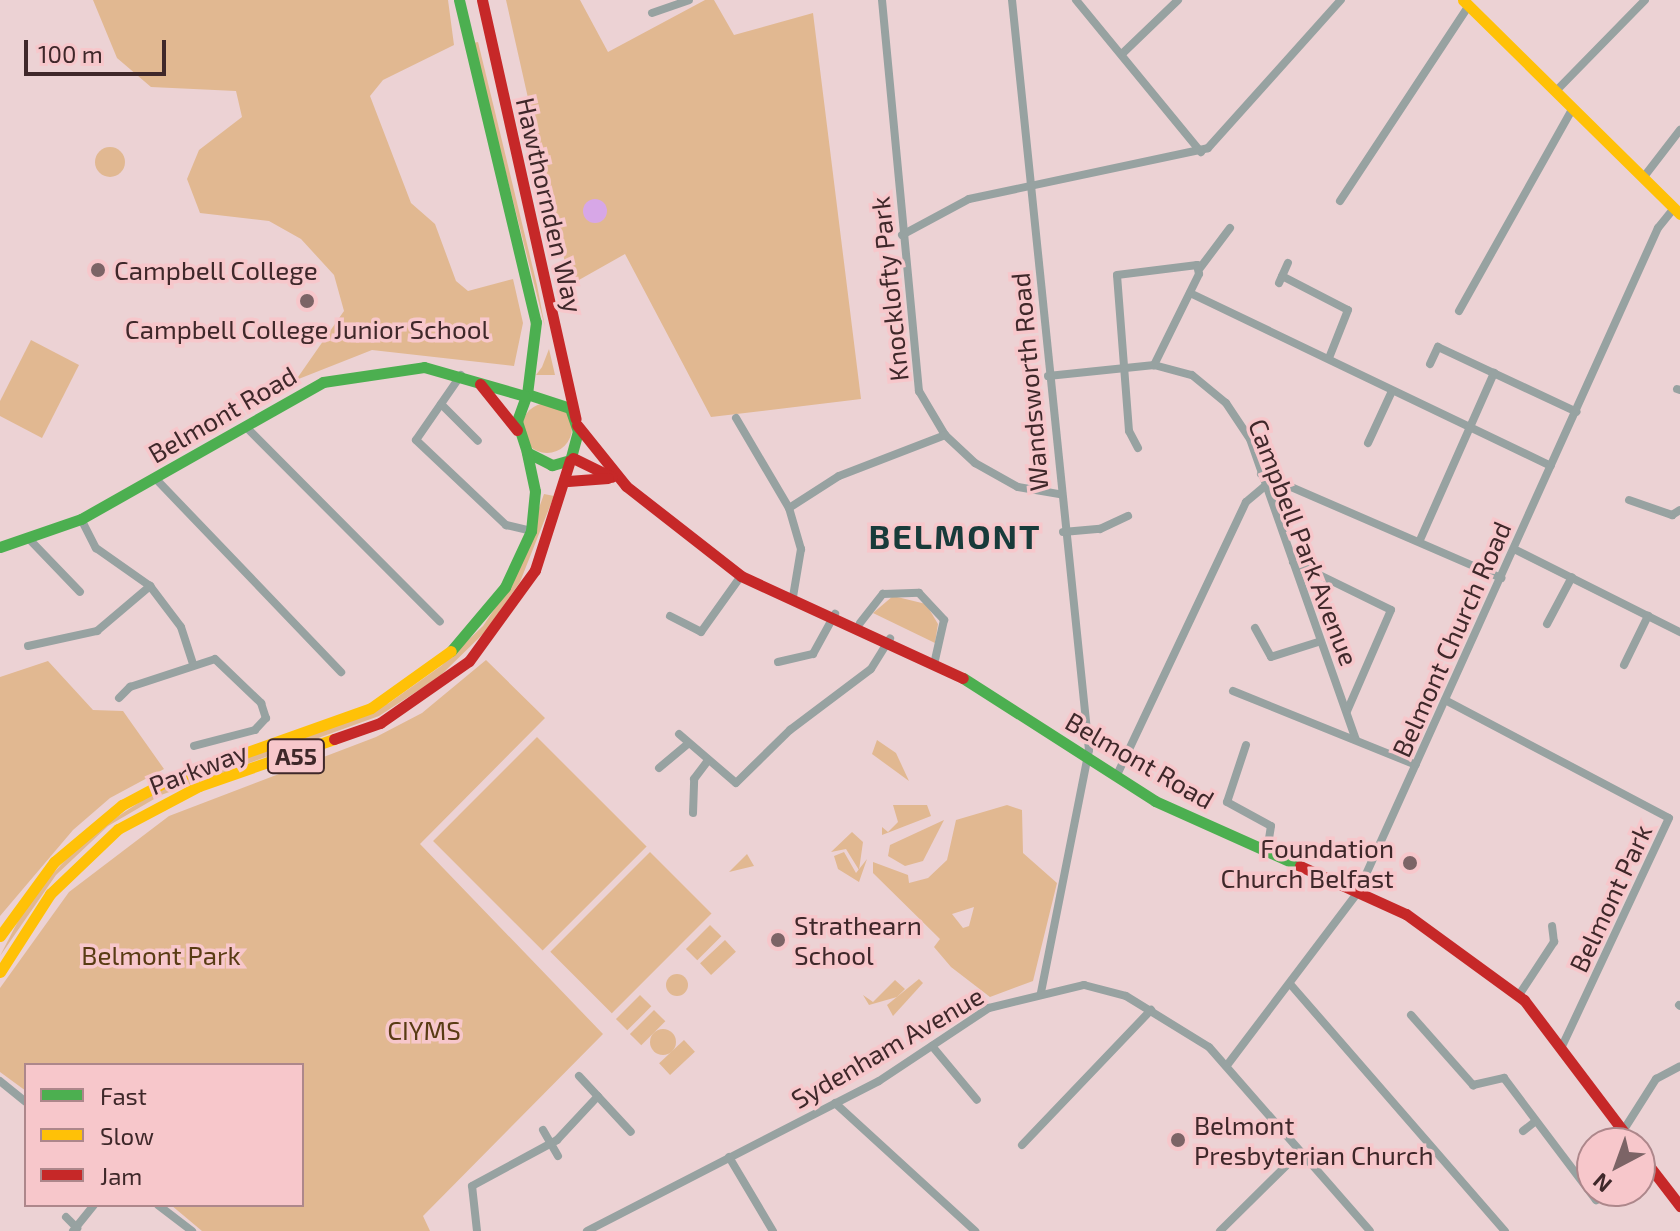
<!DOCTYPE html>
<html>
<head>
<meta charset="utf-8">
<style>
  body { margin:0 }
  #map { position:relative; width:1680px; height:1231px; overflow:hidden; background:#ecd2d4; font-family:"Exo 2",sans-serif }
  div>[style] { position:absolute }
  [style*='--x'] { left:calc(var(--x)*1px); top:calc(var(--y)*1px); width:calc(var(--w)*1px); rotate:calc(var(--a)*1deg) }
  .green>* { inset:0; background:#e1b891; transform-origin:0 0 }
  .round { border-radius:50% }
  .water>* { inset:0; background:#d7a7e7 }
  .street>* { height:8px; margin:-4px; padding:0 4px; transform-origin:4px; border-radius:4px; background:#97a2a1 }
  .fast>* { height:11px; margin:-5.5px; padding:0 5.5px; transform-origin:5.5px; border-radius:5.5px; background:#4caf50 }
  .slow>* { height:11px; margin:-5.5px; padding:0 5.5px; transform-origin:5.5px; border-radius:5.5px; background:#ffc107 }
  .jam>* { height:11px; margin:-5.5px; padding:0 5.5px; transform-origin:5.5px; border-radius:5.5px; background:#c62828 }
  .dots>* { width:22px; height:22px; translate:-50% -50%; box-sizing:border-box; border:4px solid #f7c7cb; border-radius:50% }
  span { translate:-50% -50%; white-space:nowrap; text-align:center; line-height:1.15; -webkit-text-stroke:7px #f7c7cb; paint-order:stroke }
  .shield-label span { padding:2px 6px; background:#f7c7cb; border:2px solid; border-radius:6px; -webkit-text-stroke-width:0 }
  .shield-label { font-size:24px; color:#3f282a; font-weight:700 }
  .street-label { font-size:26px; color:#3f282a }
  .poi-label { font-size:26px; color:#3f282a }
  .left { translate:0 -50%; text-align:left }
  .right { translate:-100% -50%; text-align:right }
  .park-label { font-size:26px; color:#593c14 }
  .district-label { font-size:34px; color:#183b3a; font-weight:700; letter-spacing:2px }
  .legend { position:absolute; left:24px; top:1063px; width:280px; height:144px; box-sizing:border-box; background:#f7c7cb; border:2px solid #ad878b; margin:0; padding:10px 14px; list-style:none; font-size:24px; color:#3f282a }
  .legend li { display:flex; align-items:center; gap:16px; height:40px }
  .legend b { width:40px; border:2px solid #ad878b }
  .north { position:absolute; left:1576px; top:1127px; width:80px; height:80px; box-sizing:border-box; background:#f7c7cb; border:2px solid #ad878b; border-radius:50%; rotate:221deg; font-size:22px; font-weight:700; line-height:32px; text-align:center; color:#3f282a }
  .north::after { content:''; display:block; margin:auto; width:28px; height:36px; background:#7c6466; clip-path:polygon(50% 0,100% 100%,50% 72%,0 100%) }
  .scale { position:absolute; left:24px; top:40px; width:142px; height:36px; box-sizing:border-box; border:4px solid #3f282a; border-top:0; padding-left:10px; font-size:24px; line-height:28px; white-space:nowrap; color:#3f282a; -webkit-text-stroke:6px #f7c7cb; paint-order:stroke }
</style>
</head>
<body>
<div id="map">
  <div class="green">
    <i style="clip-path:polygon(93px 0,448px 0,454px 45px,383px 80px,370px 96px,411px 203px,435px 224px,456px 281px,468px 291px,513px 279px,523px 323px,514px 366px,372px 350px,296px 380px,344px 311px,334px 275px,301px 239px,269px 221px,200px 213px,187px 179px,199px 150px,242px 117px,236px 91px,151px 87px,117px 58px)"></i>
    <i style="clip-path:polygon(506px 0,580px 0,608px 52px,705px 0,714px 0,734px 35px,813px 13px,861px 399px,711px 417px,625px 254px,570px 285px)"></i>
    <i style="clip-path:polygon(478px 42px,537px 285px,545px 327px,473px 43px)"></i>
    <i class="round" style="left:95px;top:147px;width:30px;height:30px"></i>
    <i style="clip-path:polygon(31px 340px,79px 365px,42px 438px,0 416px,0 401px)"></i>
    <i style="clip-path:polygon(549px 349px,555px 375px,536px 375px,542px 367px)"></i>
    <i class="round" style="left:522px;top:403px;width:50px;height:50px"></i>
    <i style="clip-path:polygon(544px 494px,554px 496px,520px 582px,485px 632px,439px 677px,379px 716px,161px 795px,108px 826px,56px 875px,0 956px,30px 898px,89px 835px,160px 789px,389px 703px,441px 666px,483px 626px,512px 583px)"></i>
    <i style="clip-path:polygon(893px 596px,926px 604px,938px 624px,935px 643px,873px 613px)"></i>
    <i style="clip-path:polygon(486px 660px,545px 718px,420px 844px,603px 1034px,423px 1216px,430px 1231px,202px 1231px,171px 1205px,302px 1205px,302px 1065px,26px 1065px,26px 1091px,0 1072px,0 988px,69px 892px,169px 816px,376px 737px,422px 713px)"></i>
    <i style="clip-path:polygon(48px 661px,93px 710px,123px 711px,164px 769px,110px 798px,73px 830px,0 916px,0 677px)"></i>
    <i style="left:537px;top:737px;width:155px;height:147px;rotate:45deg"></i>
    <i style="clip-path:polygon(877px 740px,896px 753px,909px 781px,872px 754px)"></i>
    <i style="clip-path:polygon(893px 805px,927px 805px,931px 816px,882px 835px,882px 827px,888px 832px,898px 822px)"></i>
    <i style="clip-path:polygon(evenodd,1007px 805px,1022px 810px,1023px 853px,1057px 883px,1033px 981px,990px 997px,951px 967px,934px 947px,940px 939px,873px 873px,873px 862px,908px 875px,909px 883px,928px 878px,947px 860px,956px 820px,1007px 805px,974px 907px,969px 926px,963px 928px,952px 914px,974px 907px)"></i>
    <i style="clip-path:polygon(944px 820px,923px 861px,905px 866px,888px 856px,890px 845px)"></i>
    <i style="clip-path:polygon(852px 832px,863px 842px,859px 870px,846px 849px,831px 852px)"></i>
    <i style="left:650px;top:852px;width:87px;height:141px;rotate:45deg"></i>
    <i style="clip-path:polygon(844px 852px,856px 873px,867px 859px,859px 882px,838px 869px,834px 856px)"></i>
    <i style="clip-path:polygon(747px 854px,754px 866px,729px 872px)"></i>
    <i style="left:710px;top:925px;width:16px;height:34px;rotate:45deg"></i>
    <i style="left:725px;top:940px;width:16px;height:34px;rotate:47deg"></i>
    <i class="round" style="left:666px;top:974px;width:22px;height:22px"></i>
    <i style="clip-path:polygon(919px 979px,923px 983px,893px 1016px,887px 1005px)"></i>
    <i style="clip-path:polygon(895px 980px,905px 989px,897px 997px,869px 1005px,863px 995px,873px 1002px)"></i>
    <i style="left:640px;top:995px;width:16px;height:34px;rotate:45deg"></i>
    <i style="left:654px;top:1010px;width:16px;height:34px;rotate:45deg"></i>
    <i class="round" style="left:650px;top:1029px;width:26px;height:26px"></i>
    <i style="left:684px;top:1040px;width:16px;height:34px;rotate:47deg"></i>
  </div>
  <div class="water">
    <i class="round" style="left:583px;top:199px;width:24px;height:24px"></i>
  </div>
  <div class="street">
    <i style="--x:882;--y:0;--w:393;--a:84.6"></i>
    <i style="--x:919;--y:391;--w:51;--a:59.4"></i>
    <i style="--x:945;--y:435;--w:41;--a:43"></i>
    <i style="--x:975;--y:463;--w:49;--a:29.2"></i>
    <i style="--x:1018;--y:487;--w:42;--a:9.7"></i>
    <i style="--x:1012;--y:0;--w:754;--a:84.14"></i>
    <i style="--x:1089;--y:750;--w:248;--a:101.2"></i>
    <i style="--x:1076;--y:0;--w:197;--a:50.6"></i>
    <i style="--x:652;--y:13;--w:39;--a:-19"></i>
    <i style="--x:1124;--y:52;--w:75;--a:-43.9"></i>
    <i style="--x:1556;--y:91;--w:127;--a:-45.6"></i>
    <i style="--x:1643;--y:178;--w:61;--a:-52.4"></i>
    <i style="--x:1340;--y:201;--w:235;--a:-56.6"></i>
    <i style="--x:902;--y:235;--w:76;--a:-28.2"></i>
    <i style="--x:969;--y:199;--w:244;--a:-12"></i>
    <i style="--x:1208;--y:148;--w:199;--a:-48.1"></i>
    <i style="--x:1200;--y:268;--w:50;--a:-53.1"></i>
    <i style="--x:1282;--y:276;--w:74;--a:27.3"></i>
    <i style="--x:1348;--y:310;--w:52;--a:111.6"></i>
    <i style="--x:1279;--y:283;--w:22;--a:-66"></i>
    <i style="--x:1190;--y:293;--w:400;--a:25.6"></i>
    <i style="--x:1459;--y:311;--w:233;--a:-60.7"></i>
    <i style="--x:1430;--y:364;--w:19;--a:-65"></i>
    <i style="--x:1438;--y:347;--w:153;--a:25.1"></i>
    <i style="--x:461;--y:375;--w:79;--a:124.7"></i>
    <i style="--x:416;--y:440;--w:124;--a:43.4"></i>
    <i style="--x:506;--y:525;--w:26;--a:13"></i>
    <i style="--x:1048;--y:376;--w:107;--a:-5.9"></i>
    <i style="--x:1154;--y:365;--w:39;--a:15"></i>
    <i style="--x:1192;--y:375;--w:44;--a:39.5"></i>
    <i style="--x:1226;--y:403;--w:43;--a:56.3"></i>
    <i style="--x:1250;--y:439;--w:319;--a:70.6"></i>
    <i style="--x:1677;--y:389;--w:3;--a:18"></i>
    <i style="--x:441;--y:404;--w:52;--a:45"></i>
    <i style="--x:736;--y:418;--w:104;--a:59.5"></i>
    <i style="--x:789;--y:508;--w:43;--a:73.7"></i>
    <i style="--x:801;--y:549;--w:49;--a:99.5"></i>
    <i style="--x:245;--y:426;--w:276;--a:45.1"></i>
    <i style="--x:1368;--y:443;--w:57;--a:-65.2"></i>
    <i style="--x:1138;--y:448;--w:19;--a:-118"></i>
    <i style="--x:1129;--y:431;--w:156;--a:-94.4"></i>
    <i style="--x:1117;--y:275;--w:81;--a:-7.1"></i>
    <i style="--x:1197;--y:265;--w:9;--a:77"></i>
    <i style="--x:1199;--y:274;--w:102;--a:116.3"></i>
    <i style="--x:1261;--y:474;--w:262;--a:23.4"></i>
    <i style="--x:155;--y:478;--w:269;--a:46.2"></i>
    <i style="--x:1629;--y:500;--w:46;--a:19.2"></i>
    <i style="--x:1672;--y:515;--w:9;--a:-32"></i>
    <i style="--x:789;--y:508;--w:59;--a:-32.6"></i>
    <i style="--x:839;--y:476;--w:114;--a:-21.1"></i>
    <i style="--x:81;--y:519;--w:33;--a:63"></i>
    <i style="--x:96;--y:548;--w:66;--a:35.1"></i>
    <i style="--x:150;--y:586;--w:51;--a:52.9"></i>
    <i style="--x:181;--y:627;--w:39;--a:72"></i>
    <i style="--x:1063;--y:532;--w:37;--a:-5"></i>
    <i style="--x:1100;--y:529;--w:31;--a:-25"></i>
    <i style="--x:30;--y:540;--w:72;--a:46.1"></i>
    <i style="--x:1420;--y:540;--w:183;--a:-66.1"></i>
    <i style="--x:1514;--y:549;--w:186;--a:26.6"></i>
    <i style="--x:1293;--y:562;--w:109;--a:26.1"></i>
    <i style="--x:1391;--y:610;--w:110;--a:113.5"></i>
    <i style="--x:670;--y:616;--w:35;--a:27"></i>
    <i style="--x:701;--y:632;--w:69;--a:-54.5"></i>
    <i style="--x:860;--y:623;--w:37;--a:-52"></i>
    <i style="--x:883;--y:594;--w:36;--a:-2"></i>
    <i style="--x:919;--y:593;--w:37;--a:47"></i>
    <i style="--x:944;--y:620;--w:41;--a:102.7"></i>
    <i style="--x:1547;--y:624;--w:53;--a:-62"></i>
    <i style="--x:1255;--y:628;--w:33;--a:61"></i>
    <i style="--x:1271;--y:657;--w:52;--a:-17.7"></i>
    <i style="--x:28;--y:646;--w:71;--a:-12.3"></i>
    <i style="--x:97;--y:631;--w:70;--a:-40.3"></i>
    <i style="--x:778;--y:662;--w:36;--a:-13"></i>
    <i style="--x:813;--y:654;--w:46;--a:-61.2"></i>
    <i style="--x:1624;--y:665;--w:55;--a:-63.9"></i>
    <i style="--x:1233;--y:691;--w:197;--a:22"></i>
    <i style="--x:119;--y:698;--w:16;--a:-45"></i>
    <i style="--x:130;--y:687;--w:89;--a:-18.2"></i>
    <i style="--x:215;--y:659;--w:64;--a:43.7"></i>
    <i style="--x:261;--y:703;--w:16;--a:72"></i>
    <i style="--x:266;--y:718;--w:16;--a:133"></i>
    <i style="--x:255;--y:730;--w:63;--a:165.3"></i>
    <i style="--x:1445;--y:700;--w:253;--a:27.8"></i>
    <i style="--x:1669;--y:818;--w:255;--a:115.1"></i>
    <i style="--x:679;--y:734;--w:75;--a:40.7"></i>
    <i style="--x:736;--y:783;--w:76;--a:-44.5"></i>
    <i style="--x:790;--y:730;--w:101;--a:-37"></i>
    <i style="--x:871;--y:669;--w:36;--a:-58"></i>
    <i style="--x:1246;--y:745;--w:60;--a:108.4"></i>
    <i style="--x:1227;--y:802;--w:50;--a:28.6"></i>
    <i style="--x:1271;--y:826;--w:26;--a:99"></i>
    <i style="--x:659;--y:768;--w:38;--a:-40"></i>
    <i style="--x:1116;--y:777;--w:304;--a:-64.7"></i>
    <i style="--x:1246;--y:502;--w:25;--a:-40"></i>
    <i style="--x:693;--y:813;--w:34;--a:-88"></i>
    <i style="--x:694;--y:779;--w:21;--a:-53"></i>
    <i style="--x:1291;--y:985;--w:326;--a:49"></i>
    <i style="--x:1519;--y:995;--w:64;--a:-56.6"></i>
    <i style="--x:1554;--y:942;--w:16;--a:-97"></i>
    <i style="--x:1679;--y:1005;--w:1;--a:45"></i>
    <i style="--x:1411;--y:1015;--w:94;--a:48.5"></i>
    <i style="--x:1473;--y:1085;--w:32;--a:-13"></i>
    <i style="--x:1504;--y:1078;--w:153;--a:53"></i>
    <i style="--x:1596;--y:1200;--w:27;--a:-20"></i>
    <i style="--x:932;--y:1046;--w:70;--a:50.2"></i>
    <i style="--x:1228;--y:1064;--w:216;--a:-52.9"></i>
    <i style="--x:1358;--y:892;--w:729;--a:-65.69"></i>
    <i style="--x:1658;--y:228;--w:26;--a:-51"></i>
    <i style="--x:579;--y:1076;--w:76;--a:47.1"></i>
    <i style="--x:0;--y:1081;--w:33;--a:39"></i>
    <i style="--x:835;--y:1103;--w:190;--a:42.4"></i>
    <i style="--x:543;--y:1130;--w:30;--a:60"></i>
    <i style="--x:1523;--y:1131;--w:16;--a:-38"></i>
    <i style="--x:1623;--y:1131;--w:62;--a:-57.6"></i>
    <i style="--x:1656;--y:1079;--w:27;--a:-28"></i>
    <i style="--x:1022;--y:1145;--w:187;--a:-46.3"></i>
    <i style="--x:729;--y:1157;--w:86;--a:59.3"></i>
    <i style="--x:1640;--y:1176;--w:13;--a:-39"></i>
    <i style="--x:158;--y:1205;--w:43;--a:37.4"></i>
    <i style="--x:66;--y:1217;--w:16;--a:45"></i>
    <i style="--x:73;--y:1231;--w:33;--a:-51"></i>
    <i style="--x:477;--y:1231;--w:45;--a:-96.3"></i>
    <i style="--x:472;--y:1186;--w:97;--a:-28.4"></i>
    <i style="--x:557;--y:1140;--w:60;--a:-47"></i>
    <i style="--x:587;--y:1231;--w:328;--a:-27.2"></i>
    <i style="--x:879;--y:1081;--w:132;--a:-33.6"></i>
    <i style="--x:989;--y:1008;--w:98;--a:-13.6"></i>
    <i style="--x:1084;--y:985;--w:43;--a:14.7"></i>
    <i style="--x:1126;--y:996;--w:97;--a:31.6"></i>
    <i style="--x:1209;--y:1047;--w:244;--a:48.8"></i>
    <i style="--x:1220;--y:1231;--w:112;--a:-44.6"></i>
  </div>
  <div class="fast">
    <i style="--x:459;--y:0;--w:331;--a:76.6"></i>
    <i style="--x:536;--y:322;--w:73;--a:97.1"></i>
    <i style="--x:527;--y:394;--w:45;--a:18"></i>
    <i style="--x:570;--y:408;--w:24;--a:71"></i>
    <i style="--x:578;--y:431;--w:30;--a:105"></i>
    <i style="--x:570;--y:460;--w:19;--a:164"></i>
    <i style="--x:552;--y:465;--w:28;--a:-153"></i>
    <i style="--x:527;--y:452;--w:33;--a:-108"></i>
    <i style="--x:517;--y:421;--w:29;--a:-70"></i>
    <i style="--x:0;--y:547;--w:86;--a:-19.1"></i>
    <i style="--x:81;--y:519;--w:278;--a:-29.5"></i>
    <i style="--x:323;--y:382;--w:102;--a:-8.4"></i>
    <i style="--x:424;--y:367;--w:105;--a:16"></i>
    <i style="--x:451;--y:651;--w:84;--a:-49.8"></i>
    <i style="--x:505;--y:587;--w:62;--a:-65.1"></i>
    <i style="--x:531;--y:531;--w:40;--a:-84.3"></i>
    <i style="--x:535;--y:491;--w:40;--a:-102"></i>
    <i style="--x:963;--y:678;--w:228;--a:32.6"></i>
    <i style="--x:1155;--y:801;--w:159;--a:24.1"></i>
  </div>
  <div class="slow">
    <i style="--x:1463;--y:0;--w:305;--a:44.6"></i>
    <i style="--x:0;--y:936;--w:92;--a:-53.9"></i>
    <i style="--x:54;--y:862;--w:89;--a:-40"></i>
    <i style="--x:122;--y:805;--w:53;--a:-28"></i>
    <i style="--x:169;--y:780;--w:214;--a:-19.6"></i>
    <i style="--x:371;--y:708;--w:98;--a:-35.5"></i>
    <i style="--x:0;--y:972;--w:93;--a:-57.3"></i>
    <i style="--x:50;--y:894;--w:94;--a:-43.7"></i>
    <i style="--x:118;--y:829;--w:92;--a:-28"></i>
    <i style="--x:199;--y:786;--w:143;--a:-19.2"></i>
  </div>
  <div class="jam">
    <i style="--x:482;--y:0;--w:429;--a:77.4"></i>
    <i style="--x:480;--y:384;--w:59;--a:51.2"></i>
    <i style="--x:577;--y:425;--w:78;--a:51.2"></i>
    <i style="--x:626;--y:486;--w:146;--a:38"></i>
    <i style="--x:741;--y:576;--w:244;--a:24.7"></i>
    <i style="--x:573;--y:458;--w:43;--a:26"></i>
    <i style="--x:568;--y:481;--w:40;--a:-4.3"></i>
    <i style="--x:334;--y:739;--w:49;--a:-19.2"></i>
    <i style="--x:380;--y:723;--w:108;--a:-34.9"></i>
    <i style="--x:469;--y:661;--w:112;--a:-54"></i>
    <i style="--x:535;--y:570;--w:115;--a:-72.3"></i>
    <i style="--x:1300;--y:866;--w:116;--a:24.4"></i>
    <i style="--x:1406;--y:914;--w:146;--a:36.1"></i>
    <i style="--x:1524;--y:1000;--w:179;--a:52.9"></i>
    <i style="--x:1640;--y:1154;--w:66;--a:52.4"></i>
  </div>
  <div class="dots">
    <i style="left:98px;top:270px;background:#7c6466"></i>
    <i style="left:307px;top:301px;background:#7c6466"></i>
    <i style="left:1410px;top:863px;background:#7c6466"></i>
    <i style="left:778px;top:940px;background:#7c6466"></i>
    <i style="left:1178px;top:1140px;background:#7c6466"></i>
  </div>
  <div class="shield-label">
    <span style="left:296px;top:756px">A55</span>
  </div>
  <div class="street-label">
    <span style="left:550px;top:205px;rotate:77deg">Hawthornden Way</span>
    <span style="left:889px;top:289px;rotate:-96deg">Knocklofty Park</span>
    <span style="left:1029px;top:382px;rotate:-95deg">Wandsworth Road</span>
    <span style="left:222px;top:414px;rotate:-30deg">Belmont Road</span>
    <span style="left:1304px;top:542px;rotate:69deg">Campbell Park Avenue</span>
    <span style="left:1451px;top:639px;rotate:-66deg">Belmont Church Road</span>
    <span style="left:1140px;top:760px;rotate:30deg">Belmont Road</span>
    <span style="left:198px;top:768px;rotate:-21deg">Parkway</span>
    <span style="left:1610px;top:898px;rotate:-65deg">Belmont Park</span>
    <span style="left:887px;top:1047px;rotate:-30deg">Sydenham Avenue</span>
  </div>
  <div class="poi-label">
    <span class="left" style="left:114px;top:270px">Campbell College</span>
    <span style="left:307px;top:329px">Campbell College Junior School</span>
    <span class="right" style="left:1394px;top:863px">Foundation<br>Church Belfast</span>
    <span class="left" style="left:794px;top:940px">Strathearn<br>School</span>
    <span class="left" style="left:1194px;top:1140px">Belmont<br>Presbyterian Church</span>
  </div>
  <div class="park-label">
    <span style="left:161px;top:955px">Belmont Park</span>
    <span style="left:424px;top:1030px">CIYMS</span>
  </div>
  <div class="district-label">
    <span style="left:955px;top:536px">BELMONT</span>
  </div>
  <ul class="legend">
  <li><b style="height:10px;background:#4caf50"></b>Fast</li>
  <li><b style="height:10px;background:#ffc107"></b>Slow</li>
  <li><b style="height:10px;background:#c62828"></b>Jam</li>
  </ul>
  <div class="north">N</div>
  <div class="scale">100 m</div>
</div>
</body>
</html>
